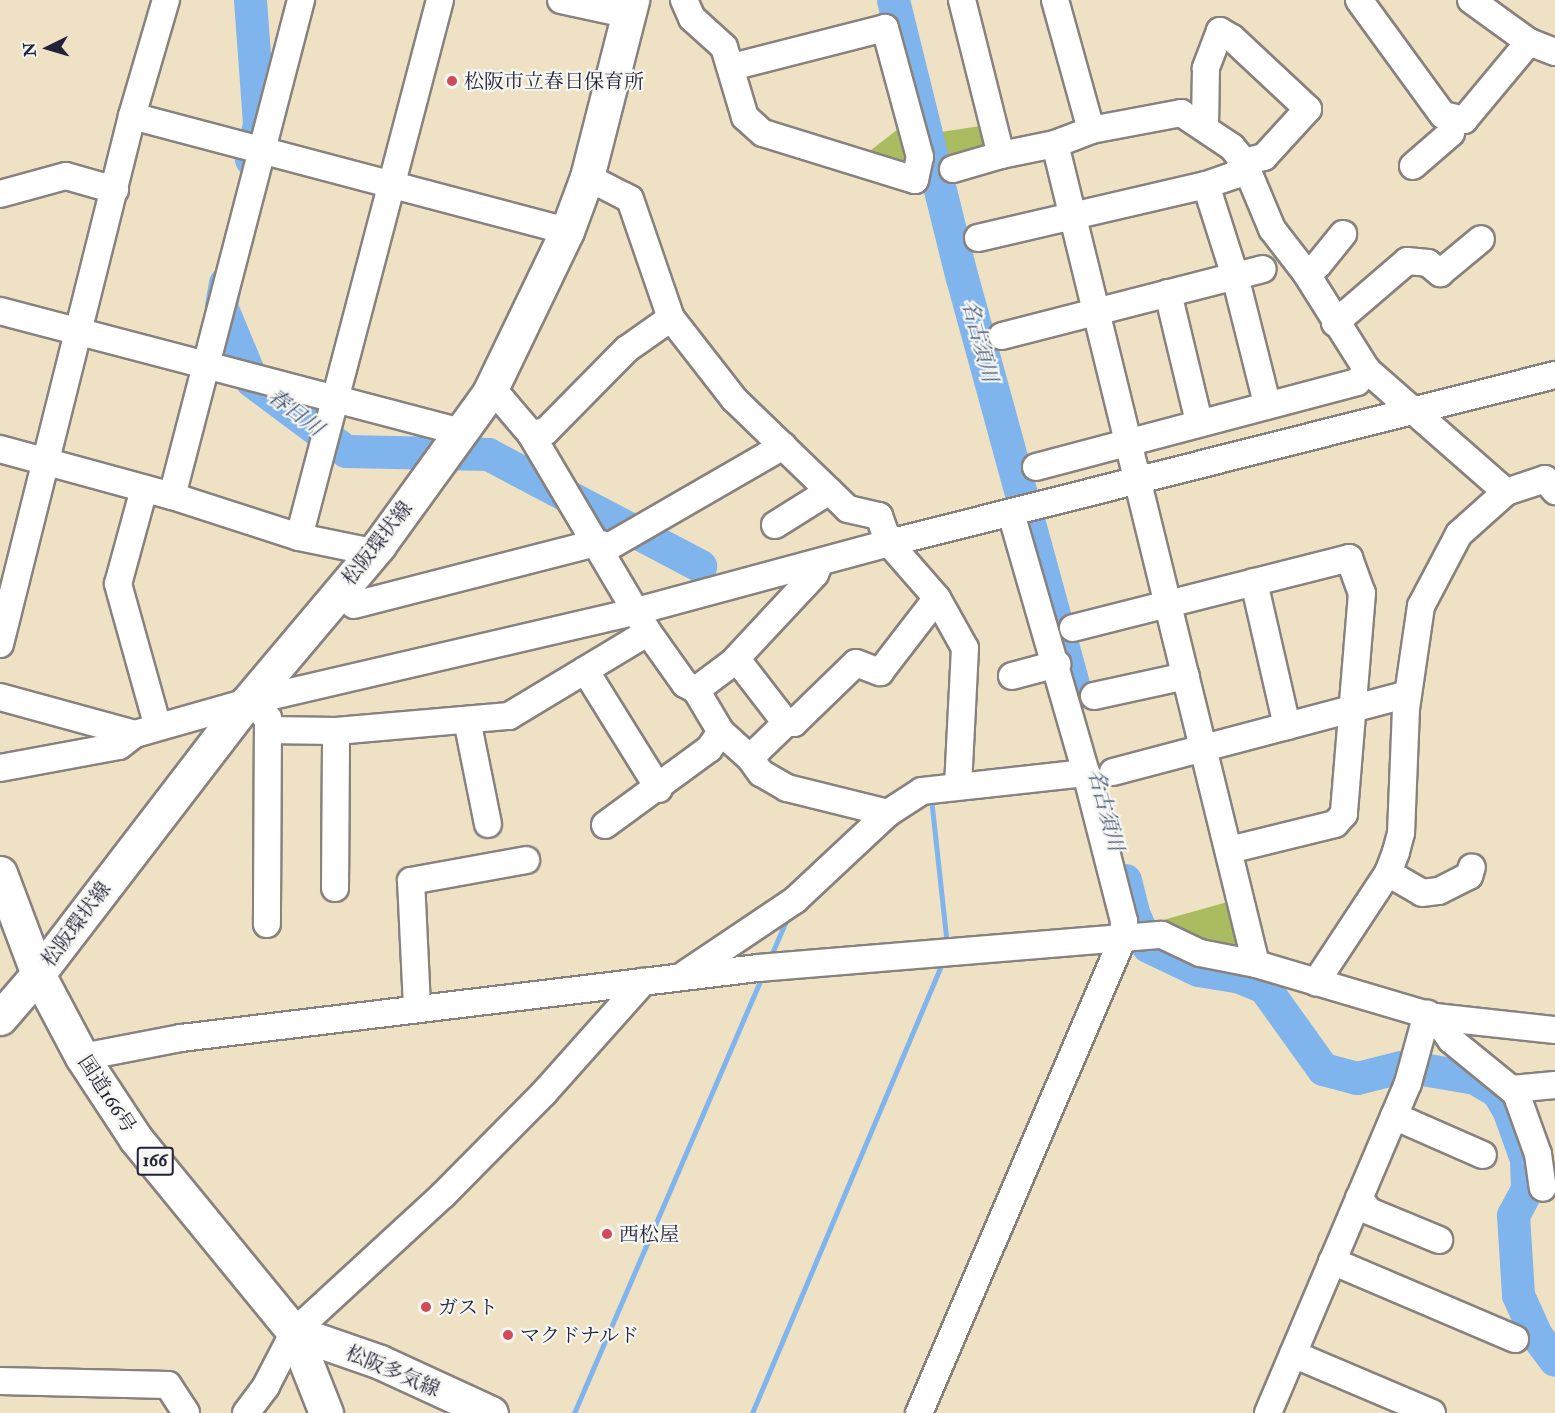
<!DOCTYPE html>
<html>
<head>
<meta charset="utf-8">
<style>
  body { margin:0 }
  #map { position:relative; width:1555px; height:1413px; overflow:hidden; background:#efe1c3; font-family:"IM FELL Double Pica","Noto Serif JP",serif }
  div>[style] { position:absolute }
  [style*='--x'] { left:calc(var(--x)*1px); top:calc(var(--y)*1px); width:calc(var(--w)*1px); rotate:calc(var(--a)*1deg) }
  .green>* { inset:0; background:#a9bc60 }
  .stream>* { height:5px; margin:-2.5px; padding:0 2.5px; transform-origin:2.5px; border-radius:2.5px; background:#7fb4ed }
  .river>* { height:33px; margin:-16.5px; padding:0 16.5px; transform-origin:16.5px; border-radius:16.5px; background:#7fb4ed }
  .roads { filter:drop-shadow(2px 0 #88827f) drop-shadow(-2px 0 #88827f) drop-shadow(0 2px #88827f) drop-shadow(0 -2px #88827f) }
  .minor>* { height:26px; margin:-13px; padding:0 13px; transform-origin:13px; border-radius:13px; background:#fff }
  .major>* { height:33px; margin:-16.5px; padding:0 16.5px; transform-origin:16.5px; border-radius:16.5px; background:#fff }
  .highway>* { height:33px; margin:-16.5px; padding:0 16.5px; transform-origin:16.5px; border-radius:16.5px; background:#fff }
  .dots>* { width:16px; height:16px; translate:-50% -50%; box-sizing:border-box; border:3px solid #f6f6f2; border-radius:50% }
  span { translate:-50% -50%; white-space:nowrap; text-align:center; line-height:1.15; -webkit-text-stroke:4.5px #f6f6f2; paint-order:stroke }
  .shield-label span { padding:2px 4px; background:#f6f6f2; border:2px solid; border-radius:4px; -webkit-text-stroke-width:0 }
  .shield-label { font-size:18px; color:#22223b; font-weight:700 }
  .poi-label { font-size:20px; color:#22223b }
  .left { translate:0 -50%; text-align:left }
  .street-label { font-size:20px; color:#22223b }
  .water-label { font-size:21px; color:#435579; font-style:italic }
  .north { position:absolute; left:18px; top:18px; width:60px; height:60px; -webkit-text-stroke:4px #f6f6f2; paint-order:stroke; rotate:265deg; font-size:16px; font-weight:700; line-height:24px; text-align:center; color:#22223b }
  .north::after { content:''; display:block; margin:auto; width:21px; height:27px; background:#22223b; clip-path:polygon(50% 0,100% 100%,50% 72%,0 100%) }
</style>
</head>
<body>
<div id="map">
  <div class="green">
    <i style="clip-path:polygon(987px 125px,989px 143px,981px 152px,948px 160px,941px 132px)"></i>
    <i style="clip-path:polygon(902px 126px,911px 156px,898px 165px,871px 150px)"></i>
    <i style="clip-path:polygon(1231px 901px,1242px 942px,1231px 948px,1163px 930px,1156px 922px)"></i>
  </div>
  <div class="stream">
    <i style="--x:931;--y:798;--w:149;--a:83.8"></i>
    <i style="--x:862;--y:854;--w:45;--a:-42.3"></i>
    <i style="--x:769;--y:960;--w:48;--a:-66.6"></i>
    <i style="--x:574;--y:1413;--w:476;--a:-66.7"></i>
    <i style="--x:752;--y:1413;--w:491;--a:-67.1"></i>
  </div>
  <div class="river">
    <i style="--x:250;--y:0;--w:124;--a:85.8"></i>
    <i style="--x:259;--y:124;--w:36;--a:103"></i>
    <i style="--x:893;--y:0;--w:286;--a:76.1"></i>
    <i style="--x:962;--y:278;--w:422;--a:74.7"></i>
    <i style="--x:225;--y:283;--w:23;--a:100"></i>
    <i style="--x:221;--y:306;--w:81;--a:67.5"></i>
    <i style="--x:252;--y:381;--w:117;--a:36.7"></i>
    <i style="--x:346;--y:451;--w:142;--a:1.2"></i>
    <i style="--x:488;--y:454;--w:240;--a:27.8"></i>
    <i style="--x:1125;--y:880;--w:34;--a:76"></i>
    <i style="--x:1133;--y:913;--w:36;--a:66"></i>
    <i style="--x:1148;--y:946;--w:55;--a:25.6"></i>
    <i style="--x:1198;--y:970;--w:39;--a:9"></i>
    <i style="--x:1237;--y:976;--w:29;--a:22"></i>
    <i style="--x:1264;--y:987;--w:101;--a:54.3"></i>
    <i style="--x:1323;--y:1069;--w:35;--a:15"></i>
    <i style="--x:1357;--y:1078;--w:45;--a:-14"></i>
    <i style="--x:1401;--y:1067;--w:21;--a:5"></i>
    <i style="--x:1422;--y:1069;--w:54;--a:9.6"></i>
    <i style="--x:1475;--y:1078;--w:26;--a:31"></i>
    <i style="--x:1497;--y:1091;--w:21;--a:59"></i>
    <i style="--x:1508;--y:1109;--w:53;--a:70.2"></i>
    <i style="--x:1526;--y:1159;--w:30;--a:88"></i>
    <i style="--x:1527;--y:1189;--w:30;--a:118"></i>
    <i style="--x:1513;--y:1215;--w:80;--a:86.4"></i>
    <i style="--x:1518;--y:1295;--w:44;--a:65.8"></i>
    <i style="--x:1536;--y:1335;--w:31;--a:53"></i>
  </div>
  <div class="roads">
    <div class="minor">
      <i style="--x:561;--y:0;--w:71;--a:12.3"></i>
      <i style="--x:684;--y:0;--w:20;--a:66"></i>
      <i style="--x:692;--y:18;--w:43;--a:42.2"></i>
      <i style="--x:724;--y:47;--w:73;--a:73.3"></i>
      <i style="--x:745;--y:117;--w:24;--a:42"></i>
      <i style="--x:763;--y:133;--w:159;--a:17.2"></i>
      <i style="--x:915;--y:180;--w:24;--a:-78"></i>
      <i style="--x:920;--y:157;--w:134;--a:-105.2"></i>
      <i style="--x:885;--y:28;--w:158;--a:165.7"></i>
      <i style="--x:962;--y:0;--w:160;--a:75.9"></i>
      <i style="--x:1001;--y:155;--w:55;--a:-11.5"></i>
      <i style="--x:1055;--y:0;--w:135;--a:74.5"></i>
      <i style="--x:1359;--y:0;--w:142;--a:53.9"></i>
      <i style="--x:1443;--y:115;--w:22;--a:13"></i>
      <i style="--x:1464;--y:120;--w:102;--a:-50.2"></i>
      <i style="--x:1471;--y:0;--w:72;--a:35.9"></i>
      <i style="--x:1529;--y:42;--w:28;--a:21"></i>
      <i style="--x:132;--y:116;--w:450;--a:14.8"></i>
      <i style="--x:1413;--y:166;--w:50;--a:-41"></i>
      <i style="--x:1451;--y:133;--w:15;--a:-79"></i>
      <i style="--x:953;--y:169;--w:50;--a:-16.3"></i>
      <i style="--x:587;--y:177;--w:48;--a:27.1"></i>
      <i style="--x:630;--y:199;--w:126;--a:71"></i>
      <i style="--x:671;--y:318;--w:103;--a:52.1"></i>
      <i style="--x:734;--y:399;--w:158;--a:44"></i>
      <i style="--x:848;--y:509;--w:32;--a:13"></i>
      <i style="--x:879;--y:516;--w:29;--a:70"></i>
      <i style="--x:889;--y:543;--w:73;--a:48.9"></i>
      <i style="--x:937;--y:598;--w:57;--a:60.8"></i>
      <i style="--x:965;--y:648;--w:137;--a:92.9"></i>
      <i style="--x:1206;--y:185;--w:96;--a:72.3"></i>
      <i style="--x:1235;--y:276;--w:131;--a:75.9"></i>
      <i style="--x:0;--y:194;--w:68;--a:-15.3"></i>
      <i style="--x:66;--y:176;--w:51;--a:15.9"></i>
      <i style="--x:978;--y:238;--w:234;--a:-13.1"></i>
      <i style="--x:1206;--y:185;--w:31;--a:-19"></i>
      <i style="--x:1235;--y:175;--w:16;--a:-55"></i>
      <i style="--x:1244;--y:162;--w:21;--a:-14"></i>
      <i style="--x:1264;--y:157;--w:65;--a:-47.5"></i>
      <i style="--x:1308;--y:109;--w:104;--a:-136.9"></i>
      <i style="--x:1232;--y:38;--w:14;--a:-150"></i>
      <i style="--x:1220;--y:31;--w:40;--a:111"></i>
      <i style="--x:1206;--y:68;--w:58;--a:91"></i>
      <i style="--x:1306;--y:273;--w:14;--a:-34"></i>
      <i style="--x:1318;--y:265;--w:40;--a:-51"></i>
      <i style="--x:1168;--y:293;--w:133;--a:76.5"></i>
      <i style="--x:0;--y:311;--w:476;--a:14.7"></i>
      <i style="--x:1335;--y:323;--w:95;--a:-40.7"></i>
      <i style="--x:1407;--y:261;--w:21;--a:5"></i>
      <i style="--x:1428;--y:263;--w:16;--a:40"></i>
      <i style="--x:1440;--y:273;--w:53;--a:-39.7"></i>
      <i style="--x:1002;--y:336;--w:269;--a:-14.4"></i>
      <i style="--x:531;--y:434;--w:15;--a:-11"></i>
      <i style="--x:546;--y:431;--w:115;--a:-45.4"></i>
      <i style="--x:627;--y:349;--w:54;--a:-35.2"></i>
      <i style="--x:0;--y:449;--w:178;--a:15.3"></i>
      <i style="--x:172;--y:496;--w:133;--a:17.9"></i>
      <i style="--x:299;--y:537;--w:76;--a:11.5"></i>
      <i style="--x:1036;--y:467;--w:332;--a:-14.8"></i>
      <i style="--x:1357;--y:382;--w:16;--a:-50"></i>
      <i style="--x:144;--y:489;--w:98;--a:105.3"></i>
      <i style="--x:118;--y:584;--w:148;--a:74.4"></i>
      <i style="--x:1506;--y:492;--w:41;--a:-18.4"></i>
      <i style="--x:1545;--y:479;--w:16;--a:50"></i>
      <i style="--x:172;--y:496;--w:513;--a:-75.42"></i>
      <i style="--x:1011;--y:513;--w:271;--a:73.9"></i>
      <i style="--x:775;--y:525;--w:64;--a:-32.2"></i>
      <i style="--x:299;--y:537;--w:555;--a:-75.29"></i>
      <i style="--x:1254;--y:582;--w:148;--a:77.1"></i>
      <i style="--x:354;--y:605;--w:249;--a:-14.4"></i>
      <i style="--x:595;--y:543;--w:15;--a:11"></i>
      <i style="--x:610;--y:546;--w:200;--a:-30"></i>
      <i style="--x:1073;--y:628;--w:285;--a:-14.2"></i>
      <i style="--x:1349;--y:558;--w:37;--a:70"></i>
      <i style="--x:1362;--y:593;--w:222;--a:94.7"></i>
      <i style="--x:1344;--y:814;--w:13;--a:132"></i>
      <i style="--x:1335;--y:824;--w:109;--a:166.2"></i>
      <i style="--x:648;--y:632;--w:64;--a:54.6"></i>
      <i style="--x:685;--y:684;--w:13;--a:29"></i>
      <i style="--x:696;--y:690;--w:45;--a:-36.9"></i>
      <i style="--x:732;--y:663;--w:122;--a:-47"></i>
      <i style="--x:815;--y:574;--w:13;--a:-67"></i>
      <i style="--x:0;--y:644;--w:544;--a:-75.96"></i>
      <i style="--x:132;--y:116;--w:121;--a:-73.7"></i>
      <i style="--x:732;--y:663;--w:10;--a:17"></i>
      <i style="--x:742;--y:666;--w:72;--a:52.3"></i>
      <i style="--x:786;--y:723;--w:8;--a:0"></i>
      <i style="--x:794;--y:723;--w:86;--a:-44.1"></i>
      <i style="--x:856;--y:663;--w:26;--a:21"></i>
      <i style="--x:880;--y:672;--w:93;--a:-52.4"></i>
      <i style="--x:585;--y:670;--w:140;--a:58.1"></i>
      <i style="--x:1012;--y:676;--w:47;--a:-14.9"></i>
      <i style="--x:696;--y:690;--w:49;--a:59.2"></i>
      <i style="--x:721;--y:732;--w:39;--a:42"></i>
      <i style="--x:750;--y:758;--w:50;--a:-44.2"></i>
      <i style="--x:1094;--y:696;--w:94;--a:-12.3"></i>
      <i style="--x:0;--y:697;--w:140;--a:15.3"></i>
      <i style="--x:264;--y:715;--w:5;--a:37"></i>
      <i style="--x:268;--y:718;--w:206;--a:90.3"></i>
      <i style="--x:467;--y:720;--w:106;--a:78.6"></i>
      <i style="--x:268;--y:730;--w:68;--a:0.8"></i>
      <i style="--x:336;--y:731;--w:174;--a:-5"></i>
      <i style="--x:509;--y:716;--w:162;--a:-31.1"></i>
      <i style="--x:648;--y:632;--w:230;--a:-120.6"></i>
      <i style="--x:531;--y:434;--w:45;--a:-130.5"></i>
      <i style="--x:502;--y:400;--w:15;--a:-152"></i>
      <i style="--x:750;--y:758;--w:19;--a:54"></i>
      <i style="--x:761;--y:773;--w:30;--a:30"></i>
      <i style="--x:787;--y:788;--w:104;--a:13.9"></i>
      <i style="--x:0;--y:768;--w:121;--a:-10.5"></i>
      <i style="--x:119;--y:746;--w:20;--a:-37"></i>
      <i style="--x:135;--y:734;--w:116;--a:-15.9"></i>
      <i style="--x:247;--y:702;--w:400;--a:-13.1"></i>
      <i style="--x:637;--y:611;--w:261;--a:-15.1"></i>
      <i style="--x:889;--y:543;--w:687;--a:-14.16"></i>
      <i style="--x:1113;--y:772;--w:305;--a:-14.8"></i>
      <i style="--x:605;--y:825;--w:129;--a:-36.2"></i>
      <i style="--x:709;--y:749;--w:21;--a:-55"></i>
      <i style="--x:1388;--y:873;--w:39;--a:30"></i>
      <i style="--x:1422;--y:893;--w:17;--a:-7"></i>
      <i style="--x:1439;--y:891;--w:34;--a:-27"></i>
      <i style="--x:1469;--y:876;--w:9;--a:-72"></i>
      <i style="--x:335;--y:888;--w:157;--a:-89.6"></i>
      <i style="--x:1256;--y:964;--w:844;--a:-103.77"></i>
      <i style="--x:1055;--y:144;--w:39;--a:-21"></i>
      <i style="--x:1091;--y:130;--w:92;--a:-10.7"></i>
      <i style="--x:1181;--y:113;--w:61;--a:33.7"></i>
      <i style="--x:1232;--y:147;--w:19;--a:51"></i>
      <i style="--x:1244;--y:162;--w:73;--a:67.3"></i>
      <i style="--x:1272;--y:229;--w:56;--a:52.3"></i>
      <i style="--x:1306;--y:273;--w:115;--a:57.8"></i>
      <i style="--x:1367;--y:370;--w:185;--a:41.3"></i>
      <i style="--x:1506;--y:492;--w:63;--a:138.2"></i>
      <i style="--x:1459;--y:534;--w:81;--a:117.8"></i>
      <i style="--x:1421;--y:606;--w:104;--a:98.3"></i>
      <i style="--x:1406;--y:709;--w:124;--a:92.3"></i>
      <i style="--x:1401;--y:833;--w:20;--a:105"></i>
      <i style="--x:1396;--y:852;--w:22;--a:111"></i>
      <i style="--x:1388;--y:873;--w:131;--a:123.4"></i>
      <i style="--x:685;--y:974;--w:133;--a:-33.9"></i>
      <i style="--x:795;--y:900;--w:127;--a:-43.1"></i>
      <i style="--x:888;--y:813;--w:40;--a:-32.9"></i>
      <i style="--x:922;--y:791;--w:165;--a:-6.3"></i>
      <i style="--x:1086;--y:773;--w:153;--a:75.6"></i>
      <i style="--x:1124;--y:921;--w:17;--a:93"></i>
      <i style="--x:1123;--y:938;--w:517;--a:113.24"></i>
      <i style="--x:417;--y:1007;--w:126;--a:-92.7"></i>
      <i style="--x:411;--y:881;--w:117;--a:-10.3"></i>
      <i style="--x:1435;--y:1017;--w:28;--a:55"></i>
      <i style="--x:1451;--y:1040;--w:84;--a:39.2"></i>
      <i style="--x:1516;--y:1093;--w:65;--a:70.2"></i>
      <i style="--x:1538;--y:1154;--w:34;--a:82"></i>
      <i style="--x:82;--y:1057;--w:101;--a:-10.9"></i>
      <i style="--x:181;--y:1038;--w:581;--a:-6.92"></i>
      <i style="--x:758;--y:968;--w:405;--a:-4.7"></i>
      <i style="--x:1162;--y:935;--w:42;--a:25.3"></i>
      <i style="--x:1200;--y:953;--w:57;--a:11.1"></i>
      <i style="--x:1256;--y:964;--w:187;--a:16.5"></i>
      <i style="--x:1435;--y:1017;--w:121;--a:6.2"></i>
      <i style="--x:1512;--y:1089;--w:43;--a:-5.3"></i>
      <i style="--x:1394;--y:1116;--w:97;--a:23.7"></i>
      <i style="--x:1359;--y:1198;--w:16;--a:52"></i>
      <i style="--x:1369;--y:1211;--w:76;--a:22.5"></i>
      <i style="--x:1332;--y:1261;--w:199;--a:23.1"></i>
      <i style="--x:1293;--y:1354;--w:151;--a:23"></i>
      <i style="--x:0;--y:1381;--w:168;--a:1.4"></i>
      <i style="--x:168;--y:1385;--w:33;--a:57"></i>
      <i style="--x:246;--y:1413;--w:34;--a:-53"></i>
      <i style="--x:266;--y:1386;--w:61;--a:-62.6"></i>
      <i style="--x:294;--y:1332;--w:202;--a:-42.6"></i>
      <i style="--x:443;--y:1195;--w:144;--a:-45.3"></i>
      <i style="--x:544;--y:1093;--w:149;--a:-48.3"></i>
      <i style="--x:1268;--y:1413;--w:358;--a:-67"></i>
      <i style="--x:1408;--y:1083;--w:72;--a:-74.6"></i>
    </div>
    <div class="major">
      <i style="--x:0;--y:1018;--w:58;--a:-49.2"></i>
      <i style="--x:38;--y:974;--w:343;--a:-52.5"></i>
      <i style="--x:247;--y:702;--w:205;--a:-49.9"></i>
      <i style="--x:379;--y:545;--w:188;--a:-54.1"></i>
      <i style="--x:489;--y:393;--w:180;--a:-64.3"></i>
      <i style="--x:567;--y:231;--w:58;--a:-69.7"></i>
      <i style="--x:587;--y:177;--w:183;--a:-75.7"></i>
      <i style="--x:294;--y:1332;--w:91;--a:19.2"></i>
      <i style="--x:380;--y:1362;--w:122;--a:24.7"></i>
    </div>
    <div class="highway">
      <i style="--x:0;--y:873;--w:108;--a:69.4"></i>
      <i style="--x:38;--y:974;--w:94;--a:62.1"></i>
      <i style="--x:82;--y:1057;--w:98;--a:56.6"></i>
      <i style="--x:136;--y:1139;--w:249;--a:50.7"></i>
      <i style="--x:294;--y:1332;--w:87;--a:68.4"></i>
    </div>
  </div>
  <div class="dots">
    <i style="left:452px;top:81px;background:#d1495b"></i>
    <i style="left:607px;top:1234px;background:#d1495b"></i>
    <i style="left:426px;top:1307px;background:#d1495b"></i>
    <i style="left:508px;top:1335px;background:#d1495b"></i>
  </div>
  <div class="shield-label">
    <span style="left:155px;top:1161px">166</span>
  </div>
  <div class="poi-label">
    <span class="left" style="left:464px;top:81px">松阪市立春日保育所</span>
    <span class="left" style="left:619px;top:1234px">西松屋</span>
    <span class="left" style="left:438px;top:1307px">ガスト</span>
    <span class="left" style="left:520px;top:1335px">マクドナルド</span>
  </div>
  <div class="street-label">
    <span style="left:377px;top:543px;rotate:-52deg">松阪環状線</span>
    <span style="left:76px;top:924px;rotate:-53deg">松阪環状線</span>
    <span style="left:107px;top:1094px;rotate:57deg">国道166号</span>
    <span style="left:393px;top:1371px;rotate:23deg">松阪多気線</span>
  </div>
  <div class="water-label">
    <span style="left:979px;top:341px;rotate:75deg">名古須川</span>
    <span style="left:295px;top:413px;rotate:37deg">春日川</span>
    <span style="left:1105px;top:810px;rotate:75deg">名古須川</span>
  </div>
  <div class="north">N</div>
</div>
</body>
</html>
